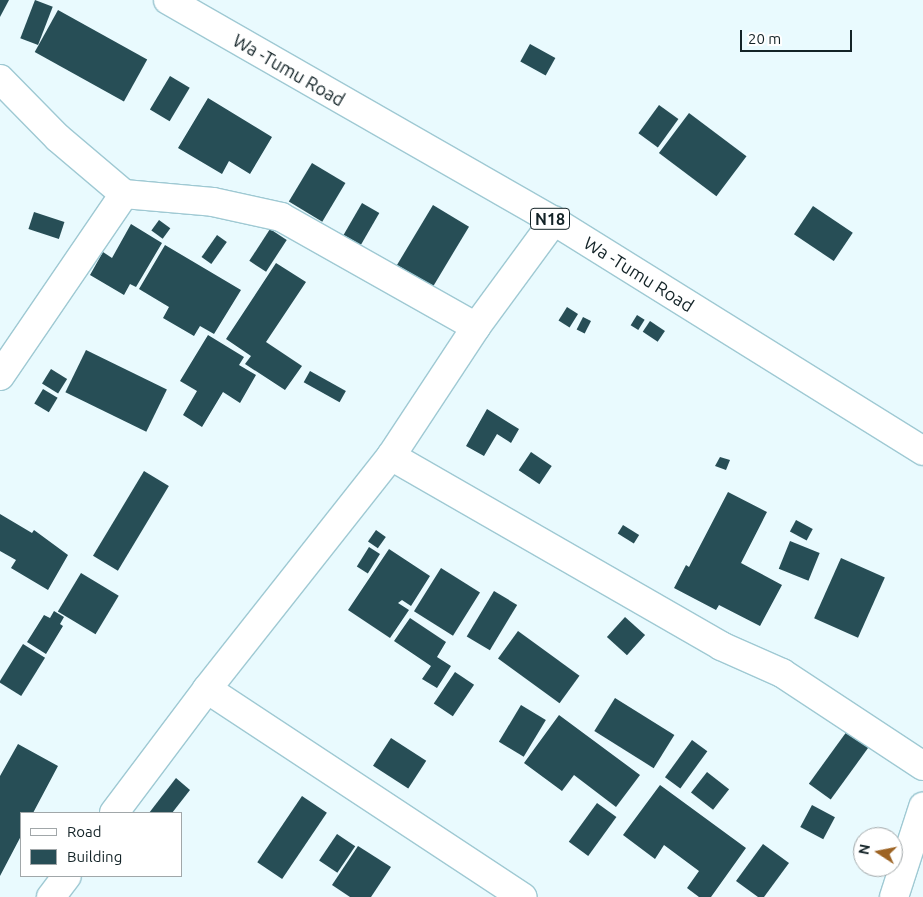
<!DOCTYPE html>
<html>
<head>
<meta charset="utf-8">
<style>
  body { margin:0 }
  #map { position:relative; width:923px; height:897px; overflow:hidden; background:#e9fafe; font-family:Ubuntu,sans-serif }
  div>[style] { position:absolute }
  [style*='--x'] { left:calc(var(--x)*1px); top:calc(var(--y)*1px); width:calc(var(--w)*1px); rotate:calc(var(--a)*1deg) }
  .building>* { inset:0; background:#274e56; transform-origin:0 0 }
  .roads { filter:drop-shadow(1px 0 #9fc9d3) drop-shadow(-1px 0 #9fc9d3) drop-shadow(0 1px #9fc9d3) drop-shadow(0 -1px #9fc9d3) }
  .street>* { height:28px; margin:-14px; padding:0 14px; transform-origin:14px; border-radius:14px; background:#fff }
  .highway>* { height:28px; margin:-14px; padding:0 14px; transform-origin:14px; border-radius:14px; background:#fff }
  span { translate:-50% -50%; white-space:nowrap; text-align:center; line-height:1.15; -webkit-text-stroke:5px #fff; paint-order:stroke }
  .shield-label span { padding:1px 4px; background:#fff; border:1px solid; border-radius:4px; -webkit-text-stroke-width:0 }
  .shield-label { font-size:16px; color:#132327; font-weight:700 }
  .street-label { font-size:18px; color:#132327 }
  .legend { position:absolute; left:20px; top:812px; width:162px; height:65px; box-sizing:border-box; background:#fff; border:1px solid #a1a7a9; margin:0; padding:6px 9px; list-style:none; font-size:15px; color:#132327 }
  .legend li { display:flex; align-items:center; gap:10px; height:25px }
  .legend b { width:25px; border:1px solid #a1a7a9 }
  .north { position:absolute; left:853px; top:827px; width:50px; height:50px; box-sizing:border-box; background:#fff; border:1px solid #a1a7a9; border-radius:50%; rotate:281deg; font-size:14px; font-weight:700; line-height:20px; text-align:center; color:#132327 }
  .north::after { content:''; display:block; margin:auto; width:18px; height:22px; background:#9d6323; clip-path:polygon(50% 0,100% 100%,50% 72%,0 100%) }
  .scale { position:absolute; left:740px; top:30px; width:112px; height:22px; box-sizing:border-box; border:2px solid #132327; border-top:0; padding-left:6px; font-size:15px; line-height:18px; white-space:nowrap; color:#132327; -webkit-text-stroke:4px #fff; paint-order:stroke }
</style>
</head>
<body>
<div id="map">
  <div class="building">
    <i style="clip-path:polygon(0 0,9px 0,0 17px)"></i>
    <i style="left:35px;top:0;width:19px;height:41px;rotate:21deg"></i>
    <i style="left:58px;top:10px;width:102px;height:48px;rotate:29deg"></i>
    <i style="left:530px;top:44px;width:29px;height:20px;rotate:29deg"></i>
    <i style="left:170px;top:76px;width:23px;height:39px;rotate:31deg"></i>
    <i style="clip-path:polygon(208px 98px,272px 137px,250px 174px,229px 161px,222px 174px,178px 148px)"></i>
    <i style="left:659px;top:105px;width:24px;height:35px;rotate:36deg"></i>
    <i style="left:689px;top:113px;width:72px;height:50px;rotate:37deg"></i>
    <i style="left:312px;top:163px;width:39px;height:45px;rotate:31deg"></i>
    <i style="left:362px;top:203px;width:20px;height:37px;rotate:30deg"></i>
    <i style="left:433px;top:205px;width:42px;height:70px;rotate:31deg"></i>
    <i style="left:813px;top:206px;width:48px;height:34px;rotate:34deg"></i>
    <i style="left:34px;top:212px;width:32px;height:18px;rotate:18deg"></i>
    <i style="left:159px;top:220px;width:14px;height:13px;rotate:36deg"></i>
    <i style="clip-path:polygon(131px 224px,162px 243px,136px 287px,130px 284px,124px 295px,90px 275px,103px 252px,112px 258px)"></i>
    <i style="left:270px;top:229px;width:20px;height:38px;rotate:33deg"></i>
    <i style="left:217px;top:235px;width:12px;height:27px;rotate:35deg"></i>
    <i style="clip-path:polygon(165px 245px,241px 290px,214px 334px,200px 326px,194px 336px,163px 318px,169px 307px,139px 289px)"></i>
    <i style="clip-path:polygon(276px 263px,306px 282px,266px 342px,302px 366px,285px 390px,245px 364px,251px 356px,226px 339px)"></i>
    <i style="left:567px;top:307px;width:13px;height:16px;rotate:32deg"></i>
    <i style="left:637px;top:315px;width:9px;height:12px;rotate:32deg"></i>
    <i style="left:583px;top:317px;width:9px;height:14px;rotate:27deg"></i>
    <i style="left:650px;top:321px;width:18px;height:13px;rotate:34deg"></i>
    <i style="clip-path:polygon(208px 335px,244px 357px,239px 365px,256px 375px,240px 403px,223px 392px,202px 427px,183px 415px,197px 391px,180px 381px)"></i>
    <i style="left:86px;top:350px;width:90px;height:47px;rotate:26deg"></i>
    <i style="left:51px;top:369px;width:19px;height:17px;rotate:32deg"></i>
    <i style="left:310px;top:371px;width:41px;height:13px;rotate:29deg"></i>
    <i style="left:43px;top:389px;width:17px;height:17px;rotate:31deg"></i>
    <i style="clip-path:polygon(487px 409px,519px 429px,511px 443px,497px 434px,484px 456px,466px 446px)"></i>
    <i style="left:531px;top:452px;width:25px;height:22px;rotate:34deg"></i>
    <i style="clip-path:polygon(720px 457px,730px 460px,726px 470px,715px 466px)"></i>
    <i style="left:144px;top:471px;width:29px;height:99px;rotate:31deg"></i>
    <i style="clip-path:polygon(728px 492px,767px 512px,741px 563px,782px 585px,760px 626px,719px 605px,716px 610px,674px 588px,686px 565px,689px 567px)"></i>
    <i style="clip-path:polygon(0 514px,32px 533px,34px 530px,68px 555px,48px 590px,11px 568px,16px 560px,0 551px)"></i>
    <i style="left:796px;top:520px;width:19px;height:13px;rotate:28deg"></i>
    <i style="left:623px;top:525px;width:19px;height:10px;rotate:32deg"></i>
    <i style="left:376px;top:530px;width:12px;height:14px;rotate:35deg"></i>
    <i style="left:790px;top:541px;width:32px;height:30px;rotate:22deg"></i>
    <i style="left:369px;top:547px;width:13px;height:23px;rotate:32deg"></i>
    <i style="clip-path:polygon(389px 549px,430px 576px,411px 606px,402px 600px,398px 603px,409px 610px,390px 638px,348px 610px)"></i>
    <i style="left:841px;top:558px;width:48px;height:66px;rotate:24deg"></i>
    <i style="left:441px;top:568px;width:46px;height:51px;rotate:32deg"></i>
    <i style="left:81px;top:573px;width:44px;height:45px;rotate:31deg"></i>
    <i style="left:494px;top:591px;width:27px;height:53px;rotate:31deg"></i>
    <i style="clip-path:polygon(54px 611px,64px 617px,60px 624px,63px 626px,46px 654px,27px 642px,44px 615px,50px 618px)"></i>
    <i style="left:625px;top:617px;width:27px;height:27px;rotate:42deg"></i>
    <i style="clip-path:polygon(410px 618px,446px 642px,437px 657px,451px 666px,437px 688px,422px 679px,431px 666px,394px 641px)"></i>
    <i style="left:518px;top:631px;width:76px;height:34px;rotate:36deg"></i>
    <i style="left:23px;top:644px;width:26px;height:45px;rotate:32deg"></i>
    <i style="left:455px;top:672px;width:23px;height:38px;rotate:34deg"></i>
    <i style="left:615px;top:698px;width:70px;height:39px;rotate:32deg"></i>
    <i style="left:521px;top:705px;width:29px;height:43px;rotate:31deg"></i>
    <i style="clip-path:polygon(559px 715px,640px 775px,616px 807px,574px 775px,562px 791px,524px 763px)"></i>
    <i style="left:850px;top:727px;width:27px;height:70px;rotate:36deg"></i>
    <i style="left:391px;top:738px;width:42px;height:33px;rotate:33deg"></i>
    <i style="left:692px;top:740px;width:19px;height:46px;rotate:36deg"></i>
    <i style="clip-path:polygon(18px 744px,58px 766px,33px 813px,21px 813px,21px 836px,0 876px,0 776px)"></i>
    <i style="left:707px;top:772px;width:28px;height:26px;rotate:38deg"></i>
    <i style="clip-path:polygon(176px 778px,190px 790px,172px 813px,149px 813px)"></i>
    <i style="clip-path:polygon(660px 785px,746px 848px,711px 897px,699px 897px,687px 888px,699px 871px,664px 845px,655px 859px,623px 835px)"></i>
    <i style="left:302px;top:796px;width:30px;height:80px;rotate:34deg"></i>
    <i style="left:597px;top:803px;width:24px;height:48px;rotate:36deg"></i>
    <i style="left:812px;top:805px;width:26px;height:25px;rotate:28deg"></i>
    <i style="left:337px;top:834px;width:22px;height:32px;rotate:34deg"></i>
    <i style="clip-path:polygon(763px 844px,789px 863px,764px 897px,758px 897px,736px 881px)"></i>
    <i style="clip-path:polygon(358px 846px,391px 867px,371px 897px,350px 897px,332px 885px)"></i>
  </div>
  <div class="roads">
    <div class="street">
      <i style="--x:0;--y:79;--w:83;--a:45.5"></i>
      <i style="--x:58;--y:138;--w:87;--a:40.3"></i>
      <i style="--x:124;--y:194;--w:89;--a:5.1"></i>
      <i style="--x:213;--y:202;--w:70;--a:12.4"></i>
      <i style="--x:281;--y:217;--w:224;--a:29.4"></i>
      <i style="--x:0;--y:376;--w:220;--a:-55.7"></i>
      <i style="--x:391;--y:456;--w:381;--a:29.9"></i>
      <i style="--x:721;--y:646;--w:67;--a:23.9"></i>
      <i style="--x:782;--y:673;--w:169;--a:33.4"></i>
      <i style="--x:207;--y:689;--w:378;--a:33.4"></i>
      <i style="--x:114;--y:813;--w:155;--a:-53.1"></i>
      <i style="--x:207;--y:689;--w:297;--a:-51.7"></i>
      <i style="--x:391;--y:456;--w:154;--a:-56.6"></i>
      <i style="--x:476;--y:327;--w:132;--a:-53.7"></i>
      <i style="--x:51;--y:897;--w:26;--a:-53"></i>
      <i style="--x:894;--y:897;--w:95;--a:-72.1"></i>
    </div>
    <div class="highway">
      <i style="--x:168;--y:0;--w:445;--a:29.8"></i>
      <i style="--x:554;--y:221;--w:435;--a:31.9"></i>
    </div>
  </div>
  <div class="shield-label">
    <span style="left:550px;top:219px">N18</span>
  </div>
  <div class="street-label">
    <span style="left:289px;top:70px;rotate:30deg">Wa -Tumu Road</span>
    <span style="left:639px;top:274px;rotate:32deg">Wa -Tumu Road</span>
  </div>
  <ul class="legend">
  <li><b style="height:6px;background:#fff"></b>Road</li>
  <li><b style="height:14px;background:#274e56"></b>Building</li>
  </ul>
  <div class="north">N</div>
  <div class="scale">20 m</div>
</div>
</body>
</html>
